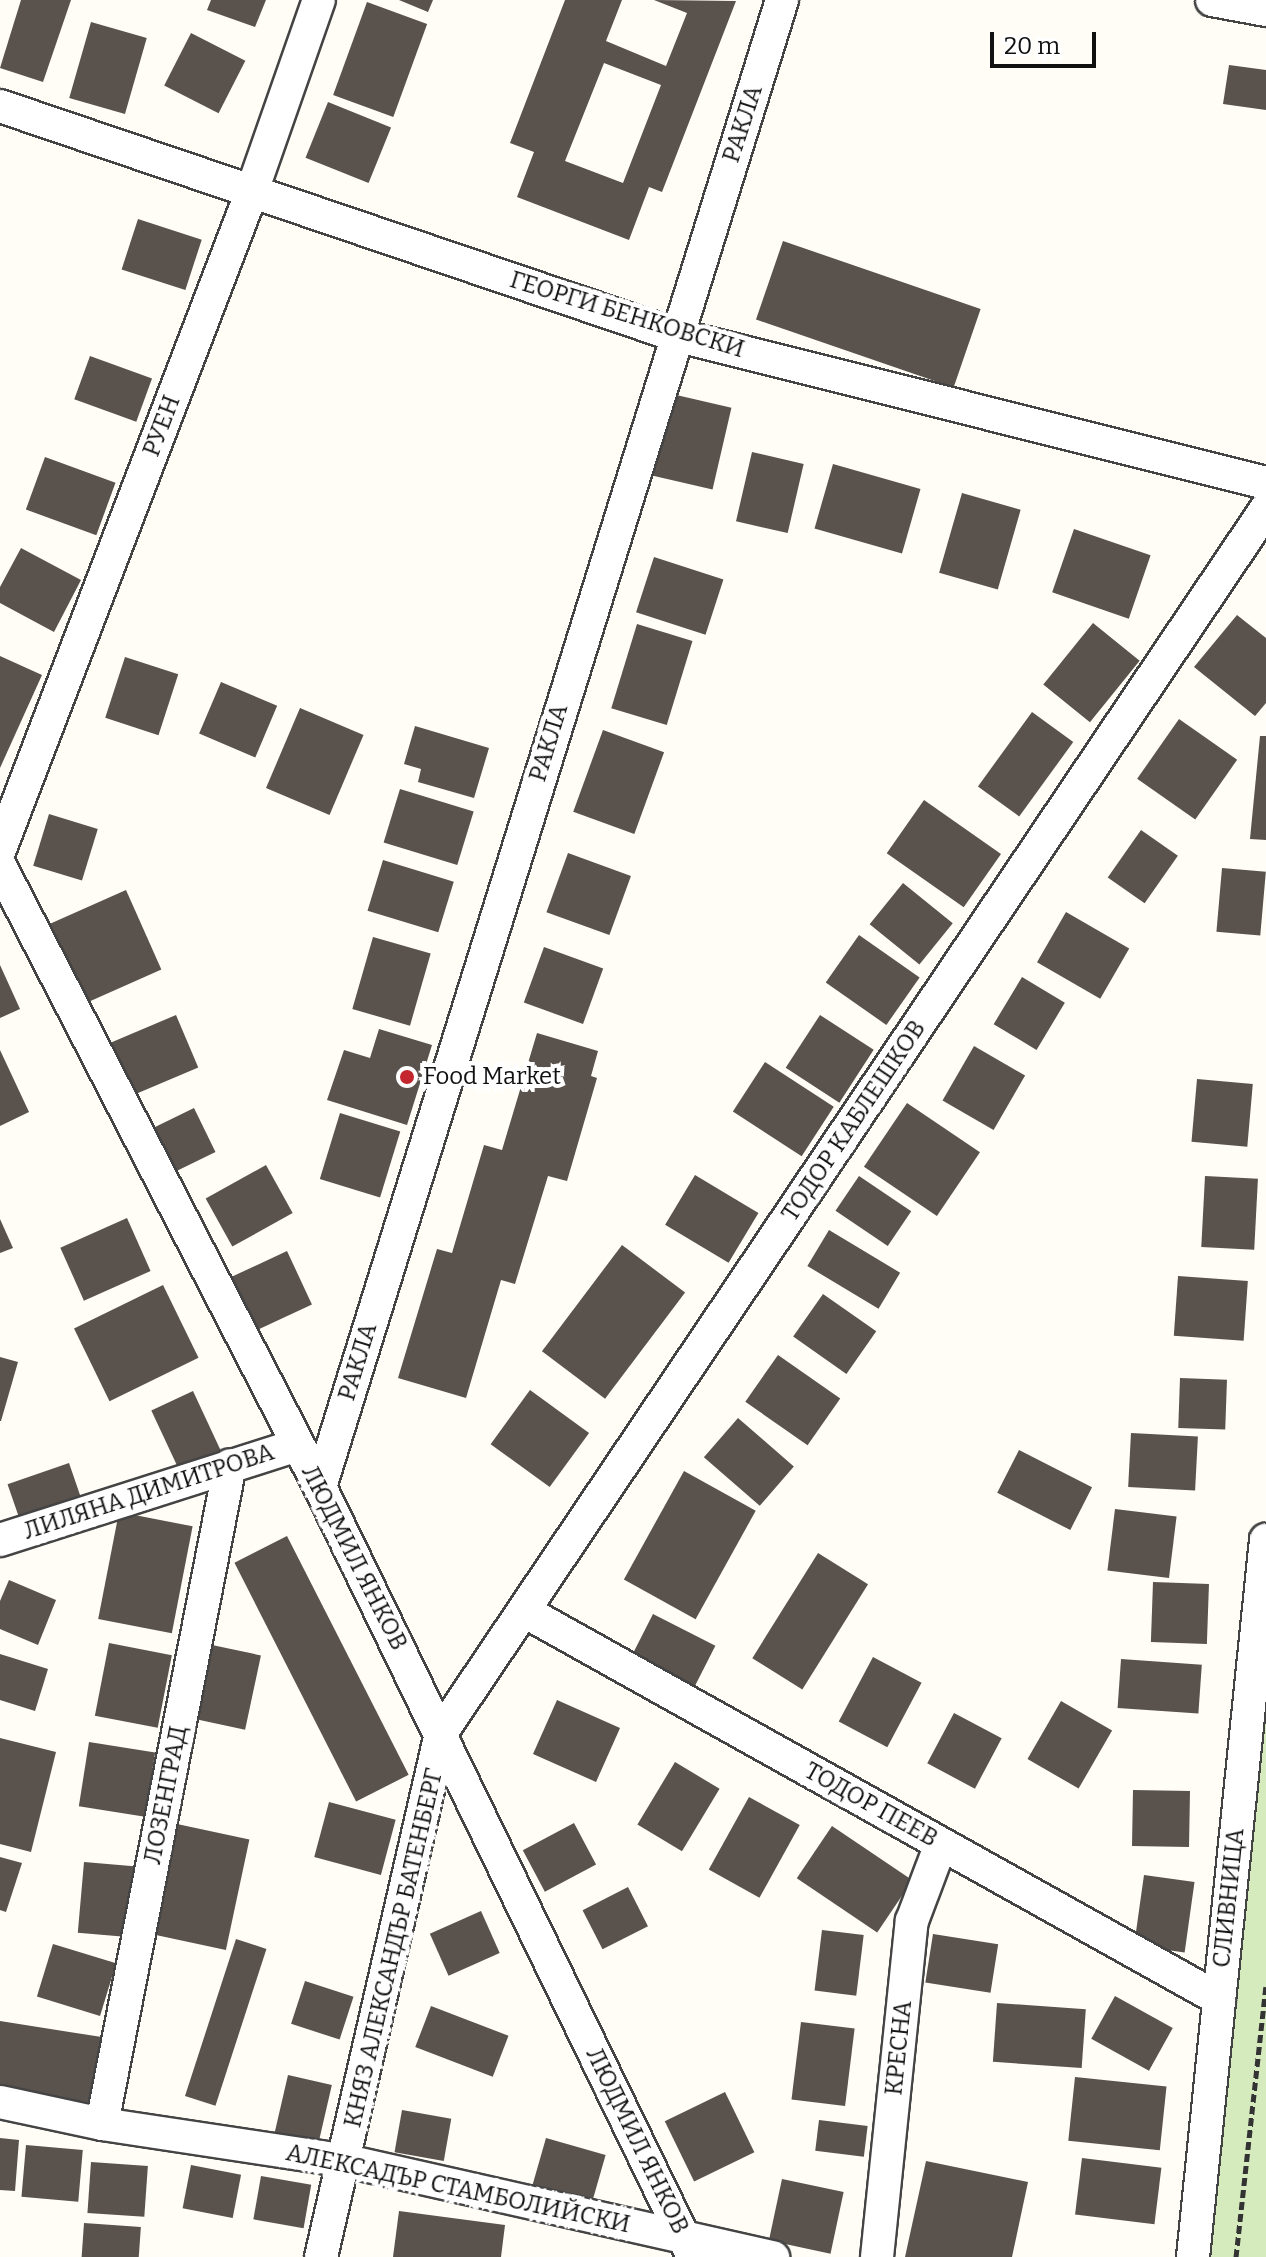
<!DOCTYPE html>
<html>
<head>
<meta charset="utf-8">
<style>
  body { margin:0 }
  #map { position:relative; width:1266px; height:2257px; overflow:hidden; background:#fffdf5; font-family:Bitter,serif }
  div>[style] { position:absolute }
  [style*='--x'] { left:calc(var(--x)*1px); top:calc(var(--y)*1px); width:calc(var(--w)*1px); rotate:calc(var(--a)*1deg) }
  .green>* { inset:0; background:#d5ebbd }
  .building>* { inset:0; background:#5a524d; transform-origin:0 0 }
  .path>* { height:5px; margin-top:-2.5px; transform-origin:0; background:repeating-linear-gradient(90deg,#333 0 8px,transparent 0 12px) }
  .roads { filter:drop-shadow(2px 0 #444) drop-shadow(-2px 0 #444) drop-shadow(0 2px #444) drop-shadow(0 -2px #444) }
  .street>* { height:32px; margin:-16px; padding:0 16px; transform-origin:16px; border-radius:16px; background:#fff }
  .dots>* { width:22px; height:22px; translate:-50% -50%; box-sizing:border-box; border:4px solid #fff; border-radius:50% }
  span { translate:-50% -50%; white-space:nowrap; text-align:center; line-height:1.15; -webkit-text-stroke:8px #fff; paint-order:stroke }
  .street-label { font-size:24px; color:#111 }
  .poi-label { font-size:24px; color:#111 }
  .left { translate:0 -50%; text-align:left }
  .scale { position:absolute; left:990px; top:32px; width:106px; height:36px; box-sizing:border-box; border:4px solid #111; border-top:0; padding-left:10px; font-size:24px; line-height:28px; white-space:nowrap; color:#111; -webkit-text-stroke:6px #fff; paint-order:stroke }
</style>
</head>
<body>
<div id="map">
  <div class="green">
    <i style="clip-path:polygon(1266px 1646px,1266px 2257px,1194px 2257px)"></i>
  </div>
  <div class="building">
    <i style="clip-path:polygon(21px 0,71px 0,43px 82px,0 68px)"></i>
    <i style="clip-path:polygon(211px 0,266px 0,255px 27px,207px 10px)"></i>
    <i style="clip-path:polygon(399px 0,433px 0,428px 12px)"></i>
    <i style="clip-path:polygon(evenodd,565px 0,622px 0,606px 41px,666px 66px,687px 13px,654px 0,736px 1px,662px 192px,649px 187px,629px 240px,517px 197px,534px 152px,510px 143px,565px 0,604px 63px,661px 85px,623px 183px,565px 161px,604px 63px)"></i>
    <i style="left:367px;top:2px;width:64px;height:99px;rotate:20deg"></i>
    <i style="left:91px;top:22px;width:58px;height:79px;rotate:16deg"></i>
    <i style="left:191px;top:33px;width:61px;height:59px;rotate:27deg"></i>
    <i style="clip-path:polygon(1229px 65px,1266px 70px,1266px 110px,1223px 104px)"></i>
    <i style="left:328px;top:102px;width:68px;height:60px;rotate:22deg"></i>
    <i style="left:138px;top:219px;width:67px;height:53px;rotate:18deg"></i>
    <i style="left:783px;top:241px;width:209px;height:83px;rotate:19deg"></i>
    <i style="left:90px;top:356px;width:66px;height:46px;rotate:20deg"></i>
    <i style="left:672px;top:394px;width:61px;height:84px;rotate:13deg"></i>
    <i style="left:752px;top:452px;width:53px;height:71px;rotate:13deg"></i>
    <i style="left:45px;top:457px;width:75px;height:56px;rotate:20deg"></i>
    <i style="left:833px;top:464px;width:91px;height:67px;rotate:16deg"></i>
    <i style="left:962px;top:493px;width:61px;height:83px;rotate:16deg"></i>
    <i style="left:1074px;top:529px;width:81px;height:67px;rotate:19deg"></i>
    <i style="clip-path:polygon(21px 548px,81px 580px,54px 632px,0 603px,0 587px)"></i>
    <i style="left:654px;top:557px;width:73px;height:58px;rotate:18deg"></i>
    <i style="clip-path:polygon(1237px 615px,1266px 638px,1266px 703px,1255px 716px,1194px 667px)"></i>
    <i style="left:1093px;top:623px;width:60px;height:79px;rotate:39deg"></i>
    <i style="left:637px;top:624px;width:58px;height:88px;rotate:17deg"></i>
    <i style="clip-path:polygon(0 656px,42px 675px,0 768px)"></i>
    <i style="left:125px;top:657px;width:56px;height:64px;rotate:18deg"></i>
    <i style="left:221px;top:682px;width:61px;height:56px;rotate:23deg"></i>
    <i style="left:300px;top:708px;width:69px;height:87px;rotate:23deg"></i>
    <i style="left:1032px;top:712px;width:51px;height:92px;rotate:36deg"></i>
    <i style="left:1179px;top:719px;width:71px;height:73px;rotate:35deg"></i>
    <i style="clip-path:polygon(415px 726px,489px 748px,474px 798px,418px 782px,421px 769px,404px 764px)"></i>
    <i style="left:603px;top:730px;width:65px;height:87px;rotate:20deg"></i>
    <i style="clip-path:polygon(1260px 736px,1266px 736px,1266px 840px,1250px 839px)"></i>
    <i style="left:400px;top:789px;width:77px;height:56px;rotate:17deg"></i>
    <i style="left:924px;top:800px;width:94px;height:65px;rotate:35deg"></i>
    <i style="left:49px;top:814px;width:51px;height:54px;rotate:17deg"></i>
    <i style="left:1141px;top:830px;width:45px;height:58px;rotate:35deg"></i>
    <i style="left:568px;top:853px;width:67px;height:63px;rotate:20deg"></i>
    <i style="left:383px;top:860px;width:74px;height:53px;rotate:17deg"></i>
    <i style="left:1222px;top:868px;width:44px;height:64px;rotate:5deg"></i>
    <i style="left:903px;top:883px;width:64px;height:53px;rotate:39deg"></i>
    <i style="left:126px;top:890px;width:87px;height:85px;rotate:66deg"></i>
    <i style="left:1066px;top:912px;width:73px;height:58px;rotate:30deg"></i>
    <i style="left:859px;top:935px;width:74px;height:58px;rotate:35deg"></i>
    <i style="left:373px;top:937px;width:60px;height:75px;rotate:16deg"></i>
    <i style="left:544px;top:947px;width:63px;height:59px;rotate:20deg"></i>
    <i style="clip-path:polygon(0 965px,20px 1009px,0 1018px)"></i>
    <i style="left:1022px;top:977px;width:50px;height:55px;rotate:31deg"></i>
    <i style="left:176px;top:1015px;width:57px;height:75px;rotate:67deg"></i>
    <i style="left:820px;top:1015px;width:64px;height:63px;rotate:33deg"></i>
    <i style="clip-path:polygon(379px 1029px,432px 1045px,407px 1125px,327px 1100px,344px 1050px,370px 1058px)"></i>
    <i style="clip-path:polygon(537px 1033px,598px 1051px,591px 1076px,597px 1078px,567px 1181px,548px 1176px,515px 1284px,501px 1280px,466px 1398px,398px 1378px,437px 1249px,452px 1253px,484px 1145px,502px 1150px)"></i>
    <i style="left:974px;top:1046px;width:59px;height:63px;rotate:30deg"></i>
    <i style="clip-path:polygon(0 1050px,29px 1112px,0 1126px)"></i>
    <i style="left:765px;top:1062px;width:82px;height:59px;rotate:33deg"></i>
    <i style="left:1197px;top:1079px;width:56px;height:63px;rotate:5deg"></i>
    <i style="left:907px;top:1103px;width:88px;height:77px;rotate:34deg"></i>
    <i style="left:194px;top:1108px;width:49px;height:45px;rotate:64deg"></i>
    <i style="left:340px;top:1113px;width:63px;height:69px;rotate:17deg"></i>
    <i style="left:266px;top:1165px;width:55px;height:69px;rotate:61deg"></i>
    <i style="left:695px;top:1175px;width:74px;height:58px;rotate:31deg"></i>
    <i style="left:859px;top:1176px;width:63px;height:42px;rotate:34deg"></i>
    <i style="left:1205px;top:1176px;width:53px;height:71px;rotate:3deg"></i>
    <i style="left:127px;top:1218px;width:58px;height:73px;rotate:66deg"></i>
    <i style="clip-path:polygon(0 1219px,13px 1248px,0 1253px)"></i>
    <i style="left:829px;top:1230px;width:83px;height:42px;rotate:31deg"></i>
    <i style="left:622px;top:1245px;width:79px;height:133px;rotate:37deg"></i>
    <i style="left:287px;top:1251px;width:59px;height:61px;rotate:65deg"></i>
    <i style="left:1178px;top:1276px;width:70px;height:60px;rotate:4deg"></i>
    <i style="left:163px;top:1285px;width:81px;height:99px;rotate:64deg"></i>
    <i style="left:823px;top:1294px;width:65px;height:52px;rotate:35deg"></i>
    <i style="left:778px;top:1355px;width:76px;height:57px;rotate:35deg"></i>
    <i style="clip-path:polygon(0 1357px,18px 1362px,1px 1421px,0 1421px)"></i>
    <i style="left:1180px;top:1378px;width:47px;height:50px;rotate:2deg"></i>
    <i style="left:530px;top:1390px;width:73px;height:67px;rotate:36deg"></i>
    <i style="left:193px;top:1391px;width:68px;height:46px;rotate:65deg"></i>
    <i style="left:738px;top:1418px;width:74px;height:52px;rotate:41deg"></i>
    <i style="left:1131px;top:1433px;width:67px;height:54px;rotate:3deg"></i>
    <i style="left:1019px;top:1450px;width:82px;height:48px;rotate:27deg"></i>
    <i style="left:69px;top:1463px;width:49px;height:65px;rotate:71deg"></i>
    <i style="left:684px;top:1471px;width:82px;height:124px;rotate:29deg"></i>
    <i style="left:1115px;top:1509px;width:62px;height:62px;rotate:7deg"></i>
    <i style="left:119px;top:1512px;width:75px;height:109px;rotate:11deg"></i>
    <i style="left:287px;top:1536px;width:268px;height:59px;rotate:63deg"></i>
    <i style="left:818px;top:1553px;width:59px;height:124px;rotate:32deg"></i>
    <i style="clip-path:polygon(9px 1580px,56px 1600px,38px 1645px,0 1629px,0 1601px)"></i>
    <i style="left:1153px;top:1582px;width:56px;height:60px;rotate:2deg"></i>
    <i style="left:653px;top:1614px;width:70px;height:56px;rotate:27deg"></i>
    <i style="left:109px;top:1643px;width:64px;height:74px;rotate:11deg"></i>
    <i style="left:212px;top:1645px;width:50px;height:76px;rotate:12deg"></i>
    <i style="clip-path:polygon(0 1654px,48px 1669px,35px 1711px,0 1700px)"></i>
    <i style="left:873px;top:1657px;width:55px;height:73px;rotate:28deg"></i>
    <i style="left:1121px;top:1659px;width:81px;height:49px;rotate:4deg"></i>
    <i style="left:557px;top:1700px;width:69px;height:59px;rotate:24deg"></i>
    <i style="left:1061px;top:1701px;width:59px;height:67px;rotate:30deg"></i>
    <i style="left:954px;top:1713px;width:54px;height:57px;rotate:28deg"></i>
    <i style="clip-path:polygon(0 1738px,56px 1752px,31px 1852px,0 1844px)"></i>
    <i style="left:89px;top:1742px;width:67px;height:65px;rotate:9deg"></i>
    <i style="left:675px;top:1762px;width:52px;height:73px;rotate:31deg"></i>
    <i style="left:1133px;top:1790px;width:57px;height:56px;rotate:1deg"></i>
    <i style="left:749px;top:1797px;width:58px;height:83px;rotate:29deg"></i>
    <i style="left:329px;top:1802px;width:69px;height:57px;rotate:15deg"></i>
    <i style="left:574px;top:1823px;width:47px;height:58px;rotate:62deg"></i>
    <i style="left:177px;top:1824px;width:74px;height:113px;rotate:12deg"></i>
    <i style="left:832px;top:1826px;width:97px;height:63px;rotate:34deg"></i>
    <i style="clip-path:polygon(0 1857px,22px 1863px,6px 1912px,0 1910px)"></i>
    <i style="left:84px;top:1862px;width:53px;height:71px;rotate:5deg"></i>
    <i style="left:1144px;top:1875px;width:51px;height:71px;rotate:8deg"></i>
    <i style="left:628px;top:1887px;width:44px;height:51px;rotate:63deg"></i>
    <i style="left:481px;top:1911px;width:46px;height:56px;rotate:66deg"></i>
    <i style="left:822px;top:1930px;width:42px;height:61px;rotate:7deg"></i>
    <i style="left:933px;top:1934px;width:66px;height:49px;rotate:9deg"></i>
    <i style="left:236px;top:1939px;width:32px;height:165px;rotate:18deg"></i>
    <i style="left:53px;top:1944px;width:66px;height:55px;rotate:17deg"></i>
    <i style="left:305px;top:1981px;width:51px;height:45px;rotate:18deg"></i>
    <i style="left:1115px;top:1996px;width:66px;height:49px;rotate:29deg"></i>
    <i style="left:997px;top:2003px;width:89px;height:59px;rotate:4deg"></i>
    <i style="left:431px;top:2006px;width:83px;height:44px;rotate:21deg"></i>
    <i style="left:0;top:2021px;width:103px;height:72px;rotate:9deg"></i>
    <i style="left:801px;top:2022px;width:54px;height:78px;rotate:7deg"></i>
    <i style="left:288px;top:2075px;width:45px;height:66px;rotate:13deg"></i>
    <i style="left:1075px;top:2077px;width:92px;height:64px;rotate:6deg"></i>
    <i style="left:725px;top:2092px;width:67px;height:67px;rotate:64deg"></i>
    <i style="left:402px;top:2110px;width:50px;height:43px;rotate:10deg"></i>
    <i style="left:819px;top:2120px;width:49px;height:31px;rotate:7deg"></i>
    <i style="clip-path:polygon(0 2138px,19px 2140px,15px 2191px,0 2190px)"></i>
    <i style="left:546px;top:2138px;width:62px;height:58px;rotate:16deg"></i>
    <i style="left:26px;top:2145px;width:57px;height:52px;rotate:5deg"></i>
    <i style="left:1082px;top:2158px;width:80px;height:57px;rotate:7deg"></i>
    <i style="clip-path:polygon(926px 2161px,1028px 2182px,1012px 2257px,905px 2257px)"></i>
    <i style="left:91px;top:2162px;width:57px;height:51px;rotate:4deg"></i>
    <i style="left:191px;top:2165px;width:51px;height:44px;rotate:11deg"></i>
    <i style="left:261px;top:2176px;width:51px;height:44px;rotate:10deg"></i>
    <i style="left:782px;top:2179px;width:63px;height:63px;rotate:12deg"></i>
    <i style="clip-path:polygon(399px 2211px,505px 2225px,501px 2257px,393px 2257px)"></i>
    <i style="left:84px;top:2223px;width:57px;height:34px;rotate:4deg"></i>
  </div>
  <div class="path">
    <i style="--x:1236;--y:2257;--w:272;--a:-83.7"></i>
  </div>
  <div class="roads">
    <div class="street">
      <i style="--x:1212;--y:0;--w:55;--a:10.5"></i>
      <i style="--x:0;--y:106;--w:713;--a:18.74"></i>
      <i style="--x:675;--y:335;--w:609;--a:14.06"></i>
      <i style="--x:0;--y:849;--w:705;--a:-69.04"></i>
      <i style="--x:252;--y:191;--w:202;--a:-70.7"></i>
      <i style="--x:0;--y:866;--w:699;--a:62.74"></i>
      <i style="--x:320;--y:1487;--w:856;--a:64.15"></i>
      <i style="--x:320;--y:1487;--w:1557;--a:-72.74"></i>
      <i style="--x:0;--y:1540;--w:312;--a:-17.7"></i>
      <i style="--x:524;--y:1611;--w:796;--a:29.17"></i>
      <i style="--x:0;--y:2102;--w:104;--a:12.2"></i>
      <i style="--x:102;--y:2124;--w:247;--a:8.6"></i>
      <i style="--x:346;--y:2161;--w:438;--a:12.7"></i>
      <i style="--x:102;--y:2124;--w:671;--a:-79.01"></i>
      <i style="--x:321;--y:2257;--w:538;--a:-77.1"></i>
      <i style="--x:441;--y:1733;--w:1476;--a:-56.02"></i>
      <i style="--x:877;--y:2257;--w:338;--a:-84.1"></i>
      <i style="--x:912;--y:1921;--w:82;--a:-69.4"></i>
      <i style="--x:1193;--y:2257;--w:721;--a:-84.19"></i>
    </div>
  </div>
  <div class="dots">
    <i style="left:407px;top:1077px;background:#c4262e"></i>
  </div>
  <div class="street-label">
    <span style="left:743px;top:124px;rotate:-72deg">РАКЛА</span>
    <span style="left:627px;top:315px;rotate:17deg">ГЕОРГИ БЕНКОВСКИ</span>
    <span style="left:162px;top:426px;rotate:-69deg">РУЕН</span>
    <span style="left:549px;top:743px;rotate:-73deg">РАКЛА</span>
    <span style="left:854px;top:1121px;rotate:-56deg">ТОДОР КАБЛЕШКОВ</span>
    <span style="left:358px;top:1362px;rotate:-73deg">РАКЛА</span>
    <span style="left:149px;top:1492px;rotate:-18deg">ЛИЛЯНА ДИМИТРОВА</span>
    <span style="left:354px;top:1558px;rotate:63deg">ЛЮДМИЛ ЯНКОВ</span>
    <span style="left:166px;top:1795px;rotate:-79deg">ЛОЗЕНГРАД</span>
    <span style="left:871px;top:1805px;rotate:29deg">ТОДОР ПЕЕВ</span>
    <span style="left:1229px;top:1898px;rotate:-84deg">СЛИВНИЦА</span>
    <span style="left:394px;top:1948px;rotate:-77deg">КНЯЗ АЛЕКСАНДЪР БАТЕНБЕРГ</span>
    <span style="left:899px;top:2048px;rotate:-84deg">КРЕСНА</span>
    <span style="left:637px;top:2141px;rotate:64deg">ЛЮДМИЛ ЯНКОВ</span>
    <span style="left:458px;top:2189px;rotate:12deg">АЛЕКСАДЪР СТАМБОЛИЙСКИ</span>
  </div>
  <div class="poi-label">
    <span class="left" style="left:423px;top:1077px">Food Market</span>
  </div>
  <div class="scale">20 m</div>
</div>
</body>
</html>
